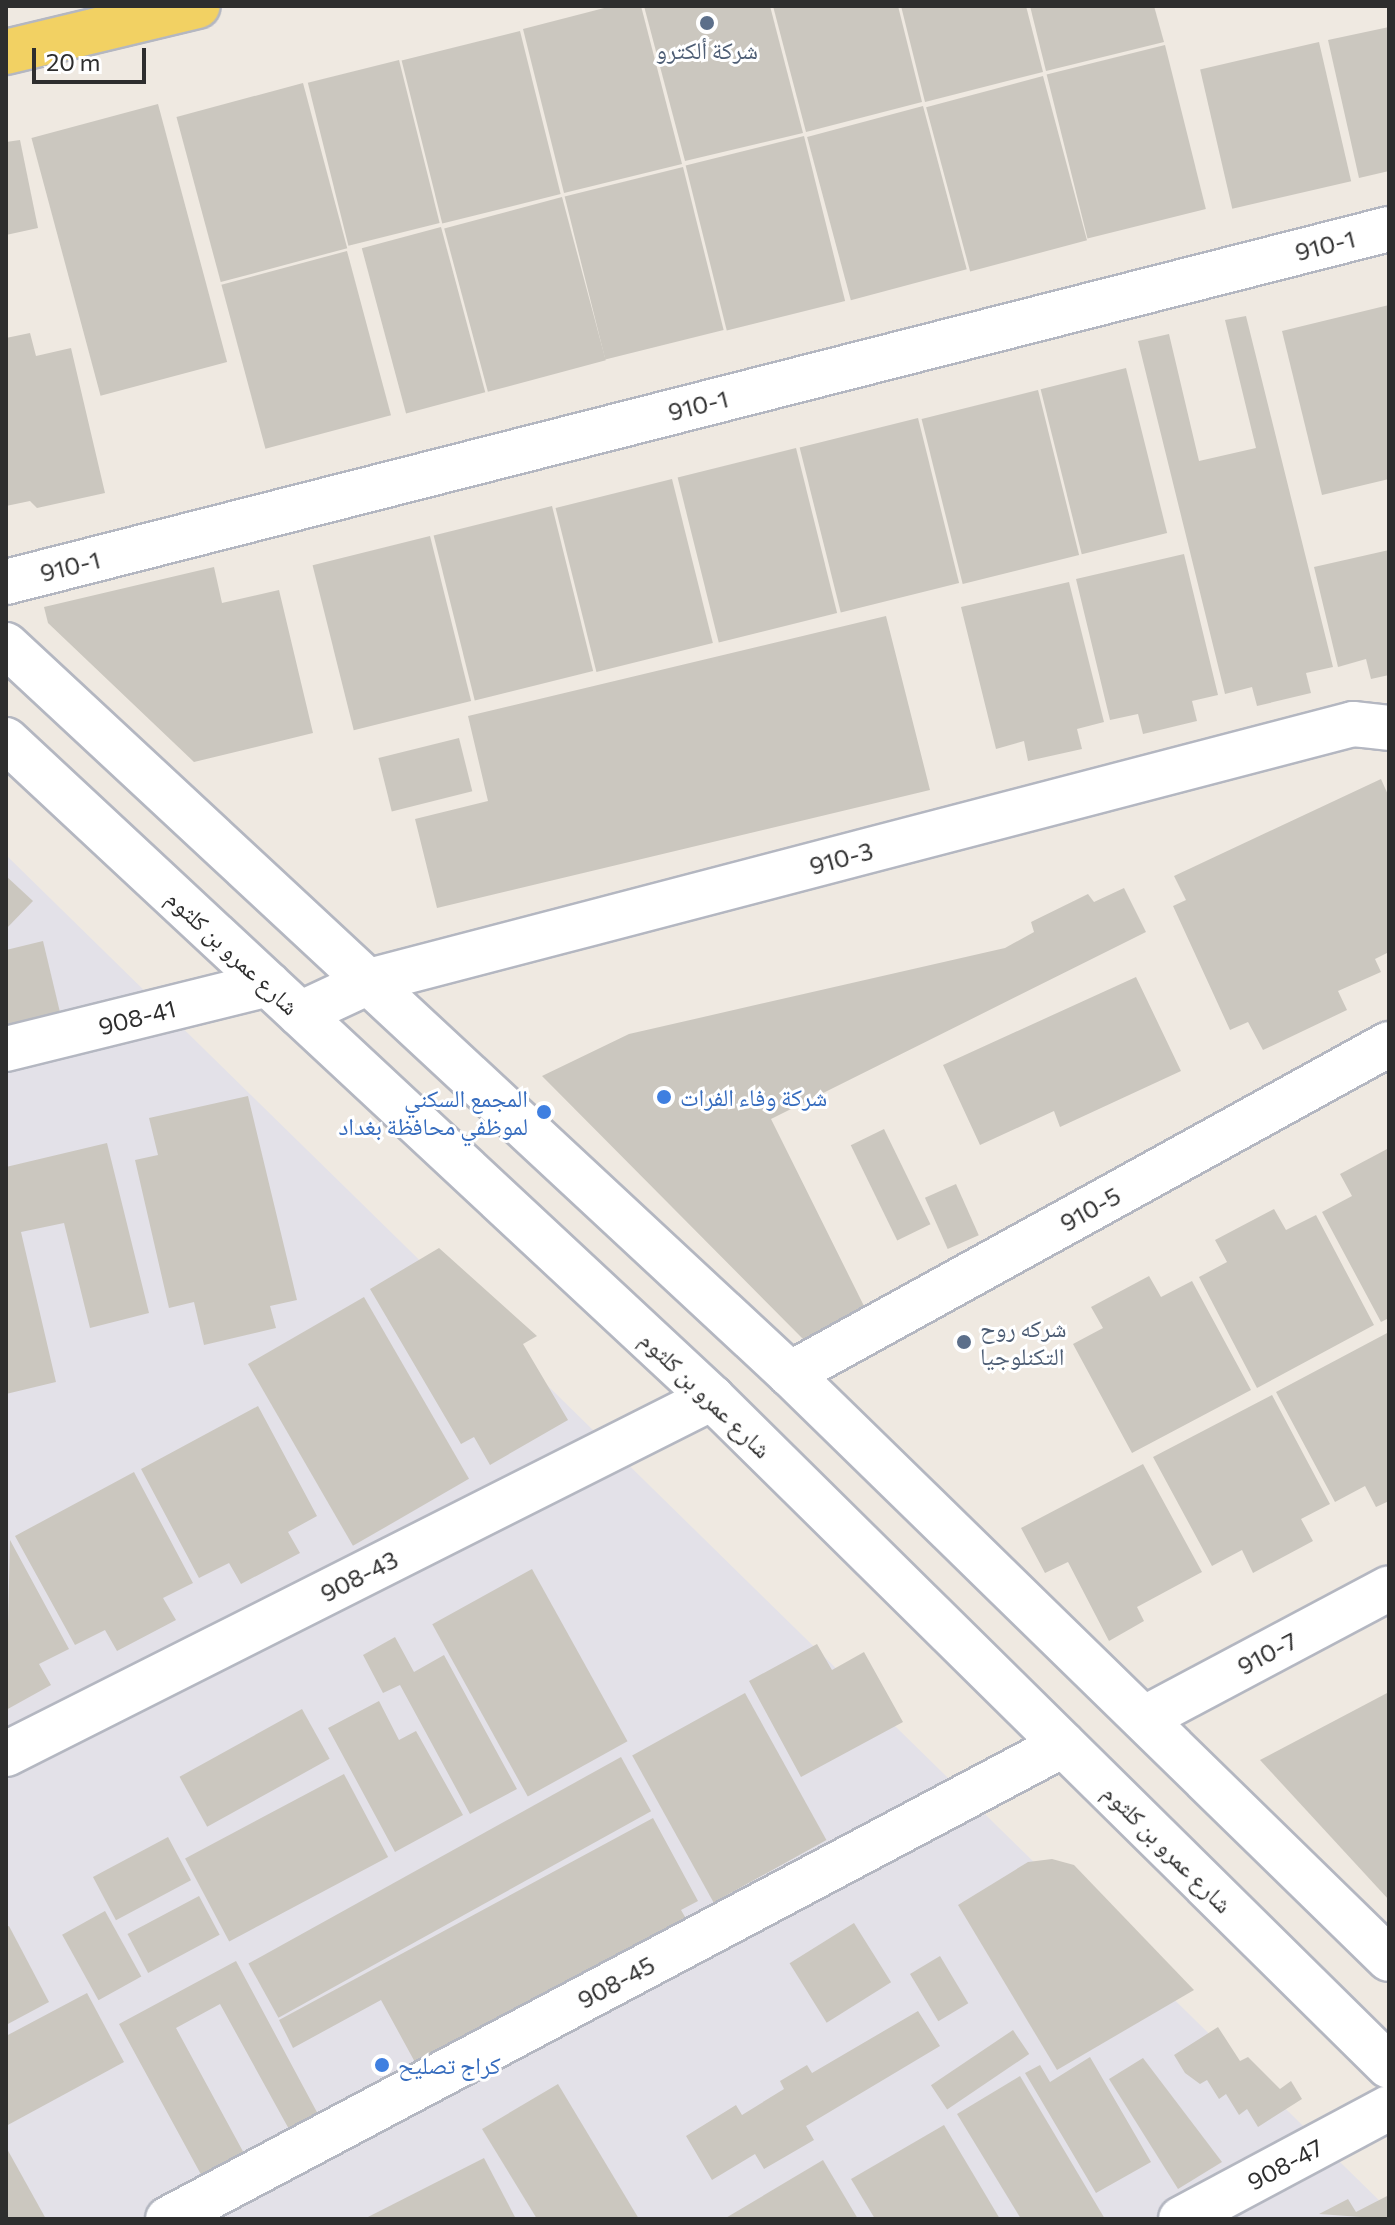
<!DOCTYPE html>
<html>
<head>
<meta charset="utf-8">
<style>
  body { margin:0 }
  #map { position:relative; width:1395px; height:2225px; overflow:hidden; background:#efe9e1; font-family:Commissioner,"Noto Naskh Arabic",sans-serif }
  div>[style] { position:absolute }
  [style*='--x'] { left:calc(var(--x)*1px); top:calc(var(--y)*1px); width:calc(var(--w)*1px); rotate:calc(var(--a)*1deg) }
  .industrial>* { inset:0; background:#e3e1e8 }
  .building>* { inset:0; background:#cbc7bf; transform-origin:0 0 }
  .roads { filter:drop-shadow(2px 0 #b4b7c1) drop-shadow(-2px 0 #b4b7c1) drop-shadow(0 2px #b4b7c1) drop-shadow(0 -2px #b4b7c1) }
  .minor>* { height:44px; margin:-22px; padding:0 22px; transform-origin:22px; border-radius:22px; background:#fff }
  .tertiary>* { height:44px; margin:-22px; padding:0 22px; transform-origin:22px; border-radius:22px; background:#fff }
  .primary>* { height:44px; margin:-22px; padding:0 22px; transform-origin:22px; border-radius:22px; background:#f2d163 }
  .dots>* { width:22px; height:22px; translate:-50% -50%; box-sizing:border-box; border:4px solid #fff; border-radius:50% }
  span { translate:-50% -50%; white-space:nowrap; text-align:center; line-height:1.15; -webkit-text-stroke:6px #fff; paint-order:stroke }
  .service-label { font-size:24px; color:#4e5e75 }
  .left { translate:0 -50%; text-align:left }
  .street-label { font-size:24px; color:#2e2e2e }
  .shop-label { font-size:24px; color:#366cbe }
  .right { translate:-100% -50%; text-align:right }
  .frame { position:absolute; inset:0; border:8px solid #2e2e2e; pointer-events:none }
  .scale { position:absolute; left:32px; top:48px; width:114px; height:36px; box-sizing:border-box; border:4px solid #2e2e2e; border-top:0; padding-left:10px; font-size:24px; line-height:28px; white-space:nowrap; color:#2e2e2e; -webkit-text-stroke:6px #fff; paint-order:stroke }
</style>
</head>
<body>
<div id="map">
  <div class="industrial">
    <i style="clip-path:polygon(6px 855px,1389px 2210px,1389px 2219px,6px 2219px)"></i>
  </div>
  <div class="building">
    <i style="clip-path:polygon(612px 6px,641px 6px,682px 164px,564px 193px,523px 29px)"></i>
    <i style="clip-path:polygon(644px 6px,770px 6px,803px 133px,685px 161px)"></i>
    <i style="clip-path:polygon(773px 6px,898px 6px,922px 102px,806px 132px)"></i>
    <i style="clip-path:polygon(901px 6px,1026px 6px,1043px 72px,925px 102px)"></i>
    <i style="clip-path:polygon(1030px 6px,1154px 6px,1164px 42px,1046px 71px)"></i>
    <i style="clip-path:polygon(1389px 27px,1389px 171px,1359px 178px,1328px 40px)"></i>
    <i style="left:520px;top:31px;width:168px;height:122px;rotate:76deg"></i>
    <i style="left:1319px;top:42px;width:143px;height:122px;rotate:77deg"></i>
    <i style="left:1165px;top:45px;width:169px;height:122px;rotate:76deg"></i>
    <i style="left:399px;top:60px;width:168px;height:94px;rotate:76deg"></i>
    <i style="left:1043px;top:76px;width:170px;height:121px;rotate:75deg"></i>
    <i style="left:303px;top:83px;width:171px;height:131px;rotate:75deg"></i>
    <i style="left:158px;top:104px;width:267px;height:131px;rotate:75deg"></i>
    <i style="left:923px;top:106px;width:169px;height:120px;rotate:75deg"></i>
    <i style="left:804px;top:136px;width:170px;height:122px;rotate:76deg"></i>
    <i style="clip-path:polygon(20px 140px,38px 228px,6px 235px,6px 142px)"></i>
    <i style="left:683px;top:167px;width:168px;height:122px;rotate:76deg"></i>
    <i style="left:562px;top:197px;width:169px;height:122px;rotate:75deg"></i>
    <i style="left:441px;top:227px;width:171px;height:82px;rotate:75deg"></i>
    <i style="left:347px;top:251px;width:170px;height:130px;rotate:75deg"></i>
    <i style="clip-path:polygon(1389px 305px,1389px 479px,1322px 495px,1282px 331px)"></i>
    <i style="clip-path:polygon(1246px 316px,1333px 667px,1306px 673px,1311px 693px,1257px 706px,1252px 687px,1225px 694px,1138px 341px,1169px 334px,1199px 461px,1256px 448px,1225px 320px)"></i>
    <i style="clip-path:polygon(30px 333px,36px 356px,71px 348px,105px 493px,37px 508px,30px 501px,6px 506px,6px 338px)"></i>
    <i style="left:1126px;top:368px;width:170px;height:88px;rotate:76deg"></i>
    <i style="left:1038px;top:390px;width:170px;height:120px;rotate:76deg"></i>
    <i style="left:918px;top:418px;width:170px;height:122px;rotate:76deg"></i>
    <i style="left:796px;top:448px;width:170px;height:122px;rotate:76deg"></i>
    <i style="left:672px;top:479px;width:169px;height:120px;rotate:76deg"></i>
    <i style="left:552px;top:506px;width:170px;height:122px;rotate:76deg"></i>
    <i style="left:430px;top:536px;width:170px;height:121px;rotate:76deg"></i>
    <i style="clip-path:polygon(1389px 550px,1389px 675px,1371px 679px,1366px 659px,1338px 667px,1314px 567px)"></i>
    <i style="clip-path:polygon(1184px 554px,1218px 695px,1192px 701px,1197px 721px,1143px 734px,1138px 714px,1110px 720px,1076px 579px)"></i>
    <i style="clip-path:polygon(214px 567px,222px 603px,279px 590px,313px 733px,194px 762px,48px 623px,44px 607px)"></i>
    <i style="clip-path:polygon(1069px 582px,1104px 722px,1077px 729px,1082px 749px,1028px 761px,1024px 741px,996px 749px,961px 607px)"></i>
    <i style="clip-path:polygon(886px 616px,930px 790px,437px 908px,415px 819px,488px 801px,468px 716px)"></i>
    <i style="left:459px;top:738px;width:55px;height:83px;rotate:76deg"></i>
    <i style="clip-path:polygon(1381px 779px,1389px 797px,1389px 952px,1375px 959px,1381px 972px,1338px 991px,1347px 1010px,1263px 1050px,1248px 1022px,1230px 1030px,1173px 906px,1186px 900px,1174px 876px)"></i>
    <i style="clip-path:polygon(6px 876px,33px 901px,6px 929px)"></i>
    <i style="clip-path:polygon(1124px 888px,1146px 932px,771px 1119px,865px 1308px,804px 1340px,542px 1076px,629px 1034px,1005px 948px,1034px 932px,1031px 922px,1088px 894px,1094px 902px)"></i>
    <i style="clip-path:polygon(43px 941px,64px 1029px,6px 1042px,6px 950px)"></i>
    <i style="clip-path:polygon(1136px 977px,1181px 1071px,1060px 1127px,1054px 1111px,980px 1145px,943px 1065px)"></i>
    <i style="clip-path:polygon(248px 1096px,297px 1300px,270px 1306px,276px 1328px,204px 1345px,194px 1302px,169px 1308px,135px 1160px,158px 1155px,149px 1118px)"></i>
    <i style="left:884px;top:1129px;width:106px;height:37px;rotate:64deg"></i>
    <i style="clip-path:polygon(107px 1143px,149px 1313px,90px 1328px,64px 1223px,21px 1232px,56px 1382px,6px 1394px,6px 1167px)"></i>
    <i style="clip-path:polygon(1389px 1148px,1389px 1318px,1381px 1322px,1322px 1212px,1352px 1196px,1340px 1174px)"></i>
    <i style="left:956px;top:1184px;width:56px;height:34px;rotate:66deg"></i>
    <i style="clip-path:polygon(1274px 1209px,1286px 1230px,1316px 1215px,1374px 1325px,1257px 1388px,1199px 1277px,1227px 1262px,1215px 1240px)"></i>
    <i style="clip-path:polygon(439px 1248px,537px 1336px,523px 1344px,568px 1420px,490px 1465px,474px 1437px,461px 1444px,370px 1289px)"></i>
    <i style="clip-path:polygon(1149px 1276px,1161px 1297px,1192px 1281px,1251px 1390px,1132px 1453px,1073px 1344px,1103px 1328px,1091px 1307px)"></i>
    <i style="left:364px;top:1297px;width:210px;height:134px;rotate:60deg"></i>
    <i style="clip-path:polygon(1389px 1332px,1389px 1501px,1376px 1507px,1365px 1486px,1335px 1502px,1276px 1392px)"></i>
    <i style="clip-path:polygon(1272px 1395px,1330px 1504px,1301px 1519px,1313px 1541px,1253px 1573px,1242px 1550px,1212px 1566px,1153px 1457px)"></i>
    <i style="clip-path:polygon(258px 1406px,317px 1516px,288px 1532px,300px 1553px,241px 1584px,229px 1563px,199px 1578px,141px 1469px)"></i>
    <i style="clip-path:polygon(1143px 1464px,1202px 1572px,1137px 1607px,1144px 1621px,1109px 1641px,1068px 1562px,1045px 1573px,1021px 1528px)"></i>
    <i style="clip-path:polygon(134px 1472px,193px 1583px,163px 1598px,176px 1620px,117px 1651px,105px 1630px,75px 1645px,15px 1536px)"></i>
    <i style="clip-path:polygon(10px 1540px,69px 1649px,39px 1664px,51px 1685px,6px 1710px)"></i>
    <i style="left:532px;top:1569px;width:197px;height:114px;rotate:61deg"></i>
    <i style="clip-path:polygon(395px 1637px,414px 1672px,444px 1655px,517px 1789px,470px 1814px,400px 1685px,383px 1693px,363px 1655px)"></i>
    <i style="clip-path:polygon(817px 1644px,832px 1670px,864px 1652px,903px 1722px,801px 1777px,749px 1681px)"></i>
    <i style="clip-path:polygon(1389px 1692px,1389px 1900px,1260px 1760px)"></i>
    <i style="left:745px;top:1693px;width:168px;height:129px;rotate:61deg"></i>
    <i style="clip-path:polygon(379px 1701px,399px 1740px,416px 1731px,463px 1815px,395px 1852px,328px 1728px)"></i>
    <i style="left:302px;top:1709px;width:57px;height:140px;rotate:61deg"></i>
    <i style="left:621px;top:1757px;width:62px;height:426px;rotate:61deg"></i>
    <i style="left:344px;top:1774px;width:94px;height:180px;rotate:62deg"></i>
    <i style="clip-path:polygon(653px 1818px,698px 1901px,681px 1910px,692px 1929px,422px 2075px,381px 2000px,293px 2048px,279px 2020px)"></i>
    <i style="left:168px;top:1837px;width:49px;height:85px;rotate:62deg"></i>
    <i style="clip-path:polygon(1052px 1859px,1074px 1865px,1194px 1990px,1057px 2070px,958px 1905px,1028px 1862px)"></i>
    <i style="left:199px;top:1896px;width:44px;height:81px;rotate:62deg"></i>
    <i style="left:105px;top:1911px;width:75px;height:49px;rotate:61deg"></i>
    <i style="left:854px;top:1923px;width:70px;height:76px;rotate:58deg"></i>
    <i style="clip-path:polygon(9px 1926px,49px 2002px,6px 2025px,6px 1927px)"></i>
    <i style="left:940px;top:1956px;width:55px;height:35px;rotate:59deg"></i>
    <i style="clip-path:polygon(236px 1961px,319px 2116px,290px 2131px,220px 2004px,176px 2028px,246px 2157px,204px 2180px,119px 2024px)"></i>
    <i style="clip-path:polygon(87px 1993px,124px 2062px,6px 2126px,6px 2036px)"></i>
    <i style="clip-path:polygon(918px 2011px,940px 2046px,806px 2126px,814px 2140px,764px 2169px,755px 2154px,712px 2180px,686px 2136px,736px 2105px,742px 2115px,784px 2089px,780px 2081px,807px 2065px,812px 2073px)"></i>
    <i style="clip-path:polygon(1218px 2027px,1240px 2061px,1248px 2057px,1280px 2089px,1291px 2081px,1302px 2099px,1258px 2127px,1247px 2109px,1239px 2115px,1226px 2094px,1219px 2099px,1207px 2080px,1200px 2084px,1185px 2073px,1174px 2055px)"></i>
    <i style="left:1013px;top:2030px;width:29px;height:99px;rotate:56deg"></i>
    <i style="clip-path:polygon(1090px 2057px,1151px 2162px,1096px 2193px,1025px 2073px,1040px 2065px,1050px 2082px)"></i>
    <i style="clip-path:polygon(1143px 2058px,1222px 2162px,1178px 2189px,1109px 2079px)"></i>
    <i style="clip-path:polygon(1020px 2076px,1105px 2219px,1021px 2219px,957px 2114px)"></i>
    <i style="clip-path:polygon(558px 2084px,639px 2219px,537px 2219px,482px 2129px)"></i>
    <i style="clip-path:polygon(944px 2125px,1000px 2219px,875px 2219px,851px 2179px)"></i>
    <i style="clip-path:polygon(6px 2147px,46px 2219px,6px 2219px)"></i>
    <i style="clip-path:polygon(484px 2158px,516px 2219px,364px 2219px)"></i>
    <i style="clip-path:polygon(823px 2160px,858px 2219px,724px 2219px)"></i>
    <i style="clip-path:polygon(1389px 2195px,1389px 2219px,1319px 2214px,1348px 2199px,1356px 2212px)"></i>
  </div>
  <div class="roads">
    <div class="minor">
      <i style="--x:6;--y:582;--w:1427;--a:-14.32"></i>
      <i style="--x:300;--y:1014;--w:81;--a:-25"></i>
      <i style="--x:373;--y:980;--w:1013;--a:-14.64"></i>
      <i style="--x:1353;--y:724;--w:36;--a:6"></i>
      <i style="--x:6;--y:1049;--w:270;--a:-13.9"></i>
      <i style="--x:790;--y:1374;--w:684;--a:-28.85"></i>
      <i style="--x:1145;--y:1718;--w:276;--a:-28"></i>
      <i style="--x:6;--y:1754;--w:791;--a:-26.76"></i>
      <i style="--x:168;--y:2219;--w:1013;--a:-27.91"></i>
      <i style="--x:1181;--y:2219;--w:236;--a:-28.1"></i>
    </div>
    <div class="tertiary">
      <i style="--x:6;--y:645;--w:1071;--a:42.92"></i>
      <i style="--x:790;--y:1374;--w:837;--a:44.32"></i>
      <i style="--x:6;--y:740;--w:965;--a:42.98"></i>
      <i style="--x:712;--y:1398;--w:951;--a:44.62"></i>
    </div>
    <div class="primary">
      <i style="--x:6;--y:52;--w:197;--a:-13.5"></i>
    </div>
  </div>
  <div class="dots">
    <i style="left:707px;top:23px;background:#5c6f8a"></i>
    <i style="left:664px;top:1097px;background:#3f7fe0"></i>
    <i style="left:544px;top:1112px;background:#3f7fe0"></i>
    <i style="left:964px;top:1342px;background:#5c6f8a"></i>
    <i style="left:382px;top:2065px;background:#3f7fe0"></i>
  </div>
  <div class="service-label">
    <span style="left:707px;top:50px">شركة ألكترو</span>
    <span class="left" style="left:980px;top:1342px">شركه روح<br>التكنلوجيا</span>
  </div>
  <div class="street-label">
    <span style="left:1325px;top:245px;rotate:-14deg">910-1</span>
    <span style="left:698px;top:405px;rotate:-14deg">910-1</span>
    <span style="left:70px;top:566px;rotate:-14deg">910-1</span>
    <span style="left:841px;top:858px;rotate:-15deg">910-3</span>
    <span style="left:233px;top:952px;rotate:43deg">شارع عمرو بن كلثوم</span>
    <span style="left:137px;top:1017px;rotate:-14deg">908-41</span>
    <span style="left:1090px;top:1209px;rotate:-29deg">910-5</span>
    <span style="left:706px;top:1394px;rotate:44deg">شارع عمرو بن كلثوم</span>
    <span style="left:359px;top:1576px;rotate:-27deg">908-43</span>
    <span style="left:1267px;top:1653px;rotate:-28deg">910-7</span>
    <span style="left:1168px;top:1848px;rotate:45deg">شارع عمرو بن كلثوم</span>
    <span style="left:616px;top:1982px;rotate:-28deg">908-45</span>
    <span style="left:1285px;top:2164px;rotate:-28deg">908-47</span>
  </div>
  <div class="shop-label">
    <span class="left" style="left:680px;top:1097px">شركة وفاء الفرات</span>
    <span class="right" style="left:528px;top:1112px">المجمع السكني<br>لموظفي محافظة بغداد</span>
    <span class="left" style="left:398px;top:2065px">كراج تصليح</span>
  </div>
  <div class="frame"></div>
  <div class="scale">20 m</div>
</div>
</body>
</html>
